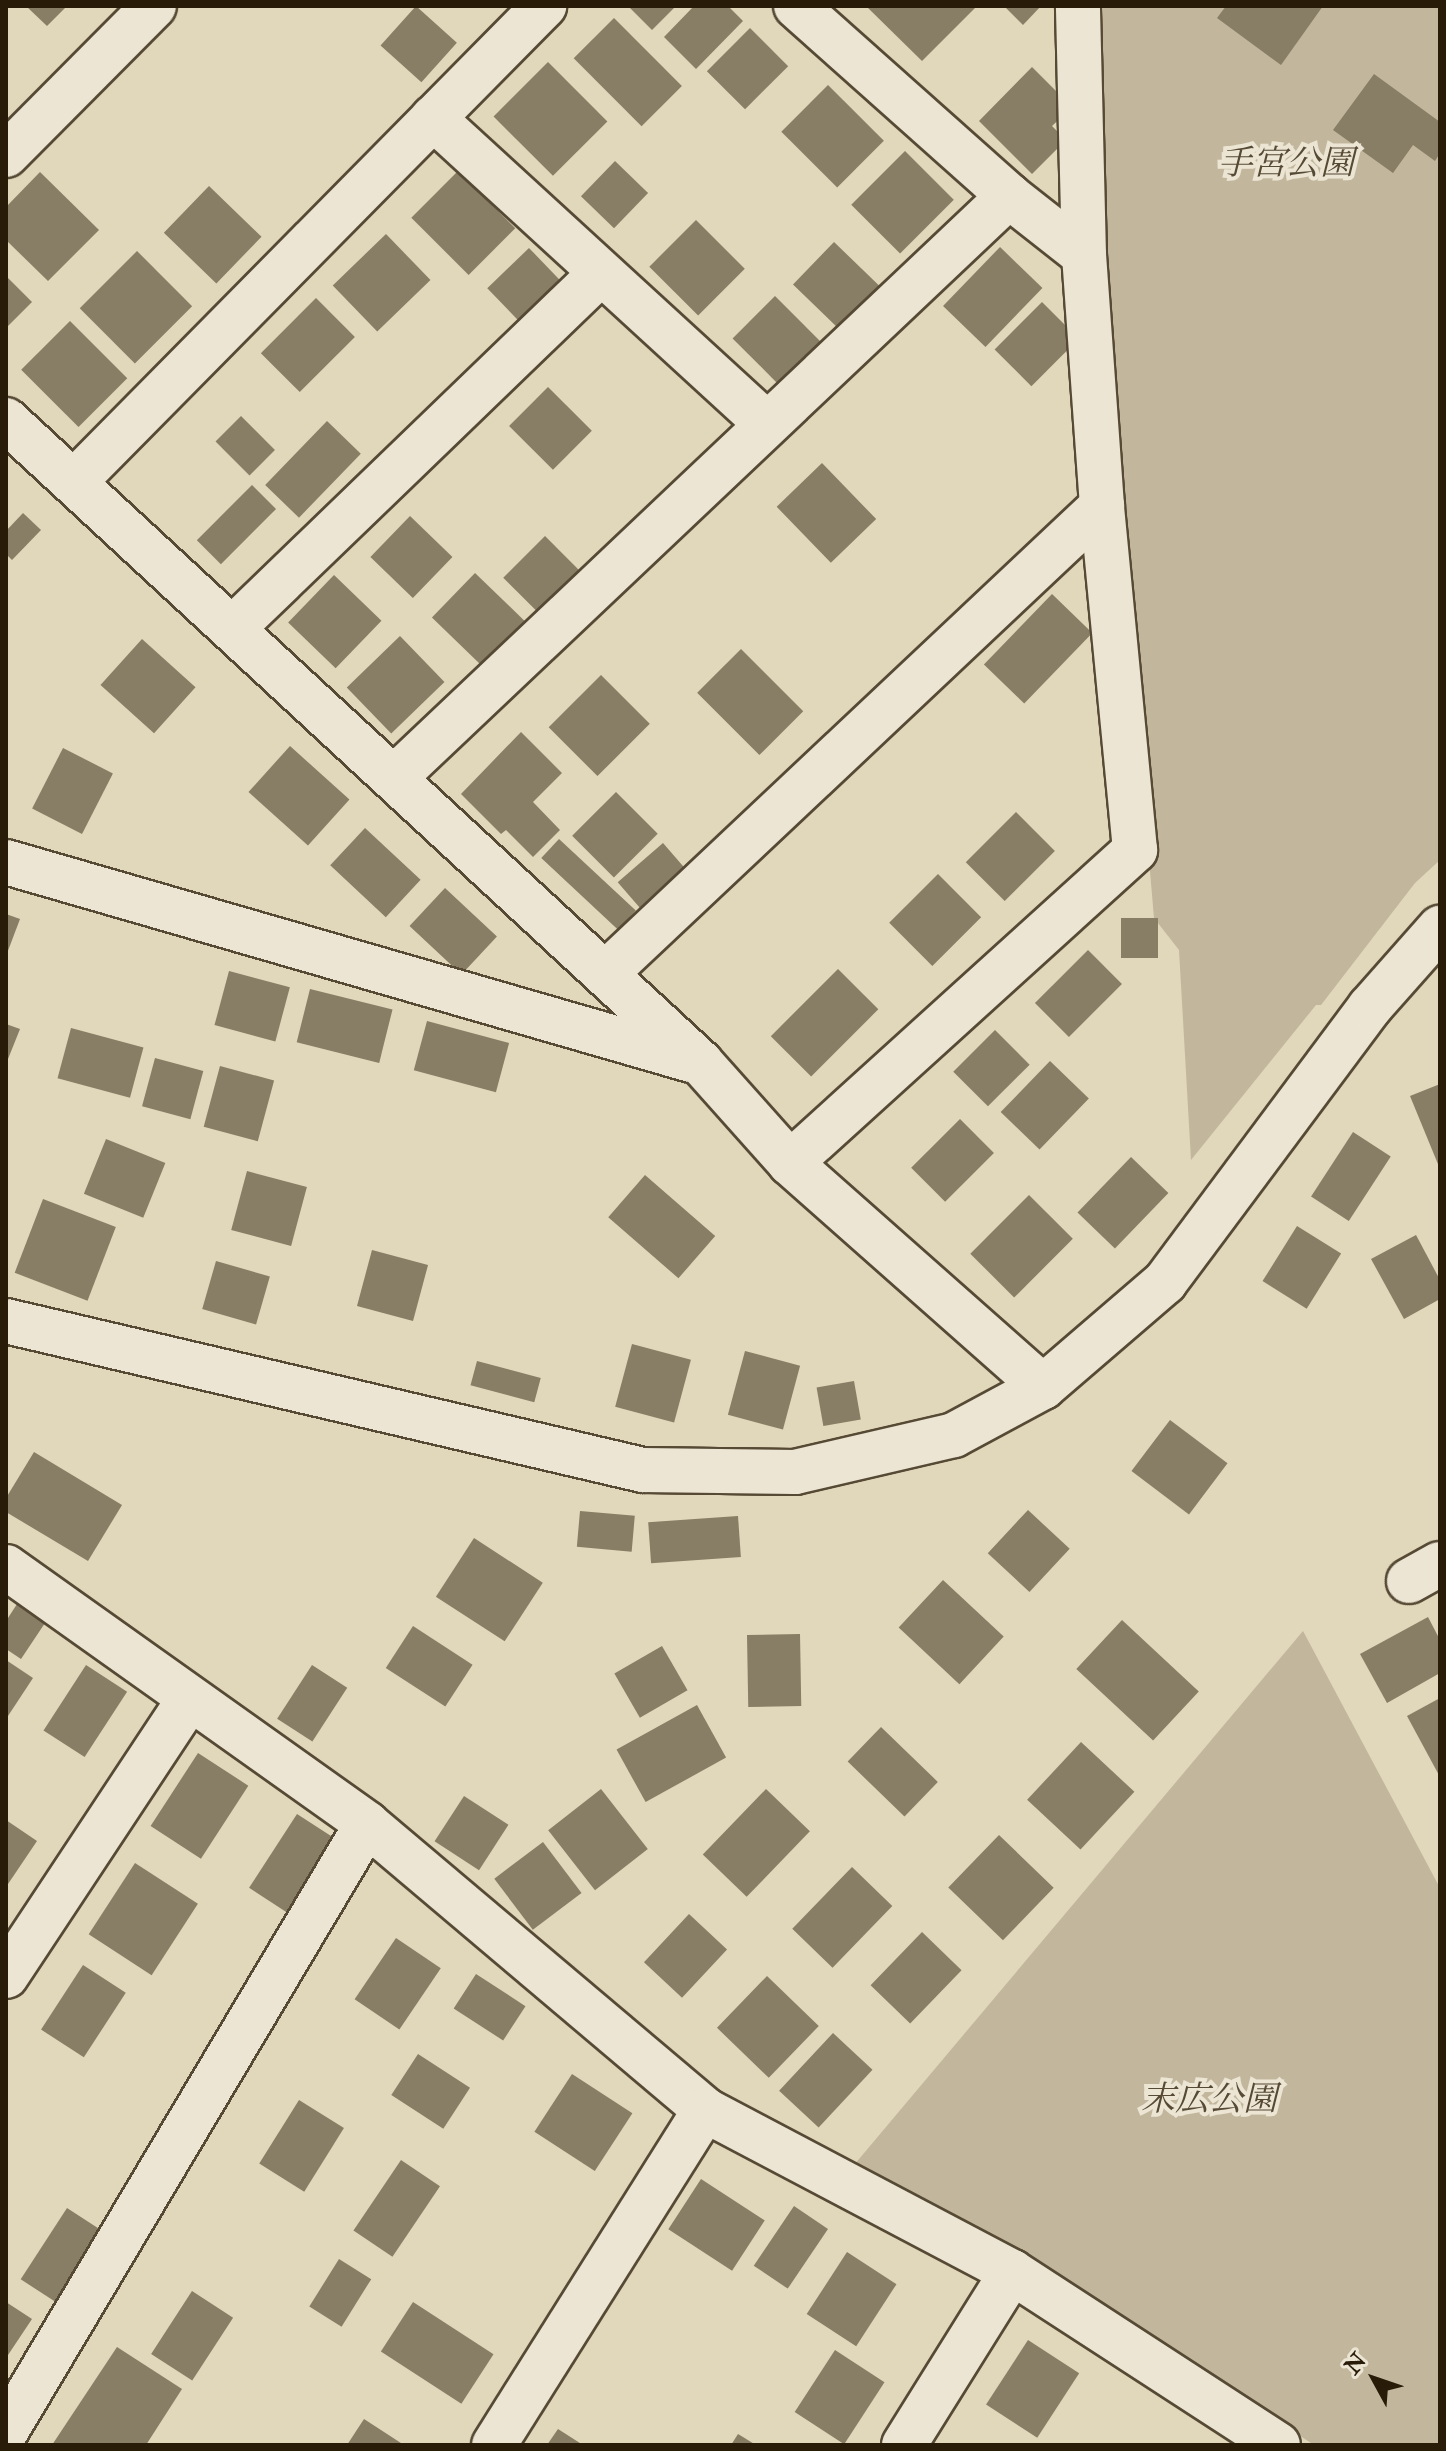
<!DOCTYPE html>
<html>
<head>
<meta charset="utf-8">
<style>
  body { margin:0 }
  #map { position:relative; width:1446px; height:2451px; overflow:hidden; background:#e1d7bb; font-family:"IM FELL Double Pica","Noto Serif JP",serif }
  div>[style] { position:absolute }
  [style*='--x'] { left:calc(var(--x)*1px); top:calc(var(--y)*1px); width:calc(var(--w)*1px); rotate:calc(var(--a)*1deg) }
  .green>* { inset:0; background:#c2b79d }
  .building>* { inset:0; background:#887d65; transform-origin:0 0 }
  .roads { filter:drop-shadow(2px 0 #564a35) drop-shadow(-2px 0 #564a35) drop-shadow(0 2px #564a35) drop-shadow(0 -2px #564a35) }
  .street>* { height:44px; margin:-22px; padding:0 22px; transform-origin:22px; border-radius:22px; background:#ece5d3 }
  .secondary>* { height:44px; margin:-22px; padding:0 22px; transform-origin:22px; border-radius:22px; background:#ece5d3 }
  span { translate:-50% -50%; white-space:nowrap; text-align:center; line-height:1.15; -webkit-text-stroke:8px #ece5d3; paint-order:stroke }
  .park-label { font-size:34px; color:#564a35; font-style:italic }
  .frame { position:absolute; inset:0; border:8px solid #281b08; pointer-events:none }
  .north { position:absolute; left:1334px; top:2339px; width:80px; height:80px; -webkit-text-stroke:6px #ece5d3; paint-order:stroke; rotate:310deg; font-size:22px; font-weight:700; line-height:32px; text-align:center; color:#281b08 }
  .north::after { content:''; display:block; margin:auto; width:28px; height:36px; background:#281b08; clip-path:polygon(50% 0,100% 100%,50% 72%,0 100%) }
</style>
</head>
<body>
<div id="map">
  <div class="green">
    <i style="clip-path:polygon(1092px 6px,1440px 6px,1440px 860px,1415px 883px,1321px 1005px,1316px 1005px,1191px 1160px,1179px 950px,1154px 918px,1103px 322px)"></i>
    <i style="clip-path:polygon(1303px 1631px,1440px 1888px,1440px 2445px,1314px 2445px,1018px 2250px,854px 2165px)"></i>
  </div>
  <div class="building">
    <i style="clip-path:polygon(26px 6px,67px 6px,47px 26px)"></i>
    <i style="left:416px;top:6px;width:55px;height:53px;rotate:42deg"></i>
    <i style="clip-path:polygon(628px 6px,676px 6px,652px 30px)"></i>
    <i style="clip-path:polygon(694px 6px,728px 6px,743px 21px,696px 69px,664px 37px)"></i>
    <i style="clip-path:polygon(866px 6px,977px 6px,922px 61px)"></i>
    <i style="clip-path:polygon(1004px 6px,1041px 6px,1023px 25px)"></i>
    <i style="clip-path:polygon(1226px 6px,1323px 6px,1281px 65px,1217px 18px)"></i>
    <i style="left:614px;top:18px;width:96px;height:57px;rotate:45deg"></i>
    <i style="left:750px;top:28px;width:54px;height:61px;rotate:45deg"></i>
    <i style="left:548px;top:62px;width:84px;height:77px;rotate:45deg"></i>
    <i style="clip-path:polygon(1032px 67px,1072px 107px,1052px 126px,1066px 140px,1032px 174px,979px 121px)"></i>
    <i style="clip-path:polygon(1374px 74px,1440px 122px,1440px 153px,1435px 161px,1413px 145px,1393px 173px,1333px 130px)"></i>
    <i style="left:828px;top:85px;width:79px;height:66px;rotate:45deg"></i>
    <i style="left:905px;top:151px;width:69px;height:76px;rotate:45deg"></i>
    <i style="left:615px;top:161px;width:46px;height:49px;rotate:44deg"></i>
    <i style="left:458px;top:171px;width:81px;height:66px;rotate:45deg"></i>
    <i style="clip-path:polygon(40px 172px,99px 230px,48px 281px,6px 240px,6px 207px)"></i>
    <i style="left:209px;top:186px;width:73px;height:65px;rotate:44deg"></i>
    <i style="left:696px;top:220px;width:69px;height:66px;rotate:45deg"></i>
    <i style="left:386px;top:234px;width:64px;height:74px;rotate:46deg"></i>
    <i style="left:834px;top:242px;width:64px;height:59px;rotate:44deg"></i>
    <i style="left:1000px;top:247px;width:59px;height:82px;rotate:44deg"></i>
    <i style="left:529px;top:248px;width:53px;height:58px;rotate:46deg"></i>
    <i style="left:137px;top:251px;width:78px;height:81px;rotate:45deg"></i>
    <i style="clip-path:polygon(6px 276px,32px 302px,6px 328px)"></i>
    <i style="left:775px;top:296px;width:65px;height:60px;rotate:45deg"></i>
    <i style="left:316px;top:298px;width:55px;height:78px;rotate:45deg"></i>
    <i style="left:1042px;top:302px;width:52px;height:67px;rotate:45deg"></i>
    <i style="left:70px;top:321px;width:81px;height:69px;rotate:45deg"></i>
    <i style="left:548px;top:387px;width:62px;height:55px;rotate:45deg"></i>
    <i style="left:241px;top:416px;width:48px;height:36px;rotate:45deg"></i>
    <i style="left:327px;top:421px;width:47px;height:89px;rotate:44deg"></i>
    <i style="left:822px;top:463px;width:78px;height:63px;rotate:46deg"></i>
    <i style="left:252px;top:485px;width:34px;height:78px;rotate:45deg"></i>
    <i style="clip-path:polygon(23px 513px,41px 530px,12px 560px,6px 554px,6px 531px)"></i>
    <i style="left:410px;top:516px;width:59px;height:57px;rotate:44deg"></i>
    <i style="left:545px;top:536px;width:61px;height:59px;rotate:45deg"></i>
    <i style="left:475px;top:573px;width:74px;height:62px;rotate:44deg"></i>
    <i style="left:334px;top:575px;width:66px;height:66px;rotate:44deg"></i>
    <i style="left:1052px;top:594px;width:56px;height:98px;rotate:44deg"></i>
    <i style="left:400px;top:636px;width:64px;height:74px;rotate:46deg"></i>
    <i style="left:142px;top:639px;width:72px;height:62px;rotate:42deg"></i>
    <i style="left:741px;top:649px;width:88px;height:62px;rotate:45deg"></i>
    <i style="left:601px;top:675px;width:69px;height:74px;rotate:45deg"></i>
    <i style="clip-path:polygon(521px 732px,562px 773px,533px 802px,560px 830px,533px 857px,506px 830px,501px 834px,461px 794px)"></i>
    <i style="left:290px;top:746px;width:80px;height:62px;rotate:42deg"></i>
    <i style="left:63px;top:748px;width:56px;height:68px;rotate:27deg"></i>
    <i style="left:616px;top:792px;width:59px;height:62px;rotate:45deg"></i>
    <i style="left:1016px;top:812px;width:55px;height:71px;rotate:45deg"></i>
    <i style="left:365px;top:828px;width:76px;height:51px;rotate:43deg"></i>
    <i style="left:559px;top:839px;width:105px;height:26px;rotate:43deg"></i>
    <i style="left:663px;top:843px;width:35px;height:60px;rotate:49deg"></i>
    <i style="left:938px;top:874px;width:61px;height:69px;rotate:45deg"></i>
    <i style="left:445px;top:888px;width:71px;height:52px;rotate:43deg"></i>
    <i style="clip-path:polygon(6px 914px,20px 919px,6px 956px)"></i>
    <i style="left:1121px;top:918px;width:37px;height:40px"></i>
    <i style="left:1088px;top:950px;width:48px;height:75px;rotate:45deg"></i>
    <i style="left:838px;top:969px;width:57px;height:95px;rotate:45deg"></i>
    <i style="left:229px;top:971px;width:63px;height:56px;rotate:15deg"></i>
    <i style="left:310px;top:989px;width:85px;height:55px;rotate:14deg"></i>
    <i style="left:427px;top:1021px;width:85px;height:51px;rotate:15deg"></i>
    <i style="clip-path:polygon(6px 1024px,20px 1029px,6px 1064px)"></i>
    <i style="left:71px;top:1028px;width:75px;height:52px;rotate:15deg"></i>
    <i style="left:995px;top:1030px;width:49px;height:59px;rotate:45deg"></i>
    <i style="left:155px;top:1058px;width:50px;height:50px;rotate:15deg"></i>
    <i style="left:1050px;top:1061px;width:54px;height:71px;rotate:44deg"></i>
    <i style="left:220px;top:1066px;width:56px;height:63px;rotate:15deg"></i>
    <i style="clip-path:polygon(1440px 1084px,1440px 1169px,1410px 1096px)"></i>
    <i style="left:960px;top:1119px;width:48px;height:69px;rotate:45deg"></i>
    <i style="left:1353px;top:1132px;width:45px;height:77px;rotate:33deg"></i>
    <i style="left:106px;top:1139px;width:64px;height:59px;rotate:22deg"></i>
    <i style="left:1131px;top:1157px;width:52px;height:77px;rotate:44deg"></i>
    <i style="left:247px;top:1171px;width:62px;height:61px;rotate:15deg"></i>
    <i style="left:645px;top:1175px;width:93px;height:56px;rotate:41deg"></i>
    <i style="left:1029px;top:1195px;width:62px;height:83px;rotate:45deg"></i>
    <i style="left:43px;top:1199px;width:78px;height:79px;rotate:21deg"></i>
    <i style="left:1297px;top:1226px;width:52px;height:65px;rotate:32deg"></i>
    <i style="clip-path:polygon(1416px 1235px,1440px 1280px,1440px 1299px,1404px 1319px,1371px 1259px)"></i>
    <i style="left:372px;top:1250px;width:58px;height:58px;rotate:15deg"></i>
    <i style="left:216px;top:1261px;width:56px;height:50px;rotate:16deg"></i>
    <i style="left:632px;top:1344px;width:61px;height:65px;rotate:15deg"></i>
    <i style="left:745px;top:1351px;width:57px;height:66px;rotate:15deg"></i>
    <i style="left:477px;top:1361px;width:66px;height:25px;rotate:15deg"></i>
    <i style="left:854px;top:1381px;width:39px;height:38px;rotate:80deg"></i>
    <i style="left:1170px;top:1420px;width:72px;height:64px;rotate:37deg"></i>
    <i style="clip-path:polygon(34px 1452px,122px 1505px,88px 1561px,6px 1512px,6px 1498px)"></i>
    <i style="left:1028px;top:1510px;width:57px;height:59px;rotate:43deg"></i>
    <i style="left:580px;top:1511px;width:55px;height:36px;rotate:5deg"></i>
    <i style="left:738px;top:1516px;width:41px;height:90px;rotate:86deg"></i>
    <i style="left:474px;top:1538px;width:82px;height:70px;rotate:33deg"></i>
    <i style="left:943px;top:1580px;width:83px;height:65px;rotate:43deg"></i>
    <i style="clip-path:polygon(19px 1601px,47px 1620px,21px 1659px,6px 1649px,6px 1621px)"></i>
    <i style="clip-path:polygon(1428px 1617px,1440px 1640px,1440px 1673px,1387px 1703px,1360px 1654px)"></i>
    <i style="left:1122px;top:1620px;width:105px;height:67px;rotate:43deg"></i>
    <i style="left:413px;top:1626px;width:71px;height:50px;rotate:33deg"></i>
    <i style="left:800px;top:1634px;width:72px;height:53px;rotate:89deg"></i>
    <i style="left:662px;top:1646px;width:51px;height:55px;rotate:60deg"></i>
    <i style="clip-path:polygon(6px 1660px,33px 1678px,6px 1719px)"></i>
    <i style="left:86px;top:1665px;width:49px;height:78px;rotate:33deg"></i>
    <i style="left:312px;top:1665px;width:42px;height:64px;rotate:33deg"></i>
    <i style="clip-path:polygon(1440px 1698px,1440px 1777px,1407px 1716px)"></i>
    <i style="left:697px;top:1705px;width:60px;height:92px;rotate:61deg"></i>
    <i style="left:881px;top:1727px;width:79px;height:48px;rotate:44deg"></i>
    <i style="left:1081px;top:1742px;width:73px;height:79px;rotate:43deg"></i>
    <i style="left:198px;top:1753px;width:60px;height:87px;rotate:33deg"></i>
    <i style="left:601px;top:1789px;width:76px;height:67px;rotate:52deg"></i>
    <i style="left:766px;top:1789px;width:61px;height:91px;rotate:44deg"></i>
    <i style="left:464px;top:1796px;width:53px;height:54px;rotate:33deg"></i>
    <i style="left:297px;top:1814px;width:53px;height:88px;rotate:33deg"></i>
    <i style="clip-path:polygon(6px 1820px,37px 1841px,6px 1887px)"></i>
    <i style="left:999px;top:1835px;width:76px;height:73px;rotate:44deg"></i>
    <i style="left:543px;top:1842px;width:64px;height:61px;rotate:53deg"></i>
    <i style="left:135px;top:1863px;width:75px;height:85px;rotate:33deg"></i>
    <i style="left:852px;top:1867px;width:56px;height:86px;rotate:44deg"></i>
    <i style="left:689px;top:1914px;width:52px;height:66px;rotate:43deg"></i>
    <i style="left:922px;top:1932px;width:55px;height:74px;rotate:44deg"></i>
    <i style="left:396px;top:1938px;width:54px;height:74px;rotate:34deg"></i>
    <i style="left:83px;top:1965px;width:51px;height:77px;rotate:33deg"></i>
    <i style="left:476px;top:1974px;width:59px;height:41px;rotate:33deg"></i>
    <i style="left:767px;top:1976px;width:72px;height:72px;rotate:44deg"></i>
    <i style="left:833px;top:2033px;width:54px;height:79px;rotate:43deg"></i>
    <i style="left:418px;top:2054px;width:62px;height:49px;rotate:33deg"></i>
    <i style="left:572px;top:2074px;width:72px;height:69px;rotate:33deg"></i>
    <i style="left:299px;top:2100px;width:53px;height:75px;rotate:32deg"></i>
    <i style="left:401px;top:2160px;width:47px;height:85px;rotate:34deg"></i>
    <i style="left:701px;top:2179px;width:76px;height:60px;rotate:33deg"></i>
    <i style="left:794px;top:2206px;width:41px;height:72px;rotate:34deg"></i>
    <i style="left:67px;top:2208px;width:45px;height:85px;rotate:33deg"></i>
    <i style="left:847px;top:2252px;width:59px;height:74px;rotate:33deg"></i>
    <i style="left:339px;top:2259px;width:38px;height:56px;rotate:32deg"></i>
    <i style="left:192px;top:2291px;width:49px;height:75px;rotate:33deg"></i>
    <i style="clip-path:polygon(6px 2302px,32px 2319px,6px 2358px)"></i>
    <i style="left:413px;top:2302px;width:96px;height:59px;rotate:33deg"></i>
    <i style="left:1028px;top:2340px;width:61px;height:77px;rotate:33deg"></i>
    <i style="clip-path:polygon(117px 2347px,182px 2389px,146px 2445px,52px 2445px)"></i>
    <i style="left:835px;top:2350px;width:59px;height:74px;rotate:33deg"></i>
    <i style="clip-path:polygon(364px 2419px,404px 2445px,347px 2445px)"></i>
    <i style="clip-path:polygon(558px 2429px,583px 2445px,547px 2445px)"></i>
    <i style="clip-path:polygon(738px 2434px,756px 2445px,731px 2445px)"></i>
  </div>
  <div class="roads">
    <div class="street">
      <i style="--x:796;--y:6;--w:285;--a:41.7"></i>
      <i style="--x:1009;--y:196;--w:95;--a:38.2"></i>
      <i style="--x:433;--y:118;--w:453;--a:42.5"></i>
      <i style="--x:6;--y:155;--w:210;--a:-45.2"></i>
      <i style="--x:6;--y:420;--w:947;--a:42.77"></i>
      <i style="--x:701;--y:1063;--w:134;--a:48.3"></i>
      <i style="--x:790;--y:1163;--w:338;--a:41.5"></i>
      <i style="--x:1043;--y:1387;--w:161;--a:-40.7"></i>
      <i style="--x:1165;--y:1282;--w:343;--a:-53.3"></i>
      <i style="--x:1370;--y:1007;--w:106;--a:-48.5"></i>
      <i style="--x:75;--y:481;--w:668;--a:-45.36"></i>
      <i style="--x:233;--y:628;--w:511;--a:-43.97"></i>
      <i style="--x:394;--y:778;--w:847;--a:-43.42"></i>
      <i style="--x:6;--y:862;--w:713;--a:16.12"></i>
      <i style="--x:605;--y:974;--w:683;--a:-43.28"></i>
      <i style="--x:790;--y:1163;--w:466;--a:-42.2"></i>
      <i style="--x:1135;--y:850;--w:346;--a:-95.5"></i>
      <i style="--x:1102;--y:506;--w:252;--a:-94.1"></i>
      <i style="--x:1084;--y:255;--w:249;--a:-91.4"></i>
      <i style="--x:6;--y:1567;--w:443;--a:35.4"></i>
      <i style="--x:367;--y:1824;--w:443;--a:40.2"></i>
      <i style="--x:705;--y:2110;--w:347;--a:27.8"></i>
      <i style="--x:1012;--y:2272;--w:317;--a:33"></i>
      <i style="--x:1409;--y:1581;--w:35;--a:-29"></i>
      <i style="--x:6;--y:1976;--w:333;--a:-56.5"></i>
      <i style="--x:6;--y:2431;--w:706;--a:-59.26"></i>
      <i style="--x:494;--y:2445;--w:396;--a:-57.8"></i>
      <i style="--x:904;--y:2445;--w:204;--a:-58"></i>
    </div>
    <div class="secondary">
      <i style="--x:6;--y:1321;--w:654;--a:13.17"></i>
      <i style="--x:643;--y:1470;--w:152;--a:0.8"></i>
      <i style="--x:795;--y:1472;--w:163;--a:-13.1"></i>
      <i style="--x:954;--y:1435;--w:101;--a:-28.3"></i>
    </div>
  </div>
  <div class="park-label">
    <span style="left:1286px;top:164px">手宮公園</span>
    <span style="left:1209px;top:2100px">末広公園</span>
  </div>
  <div class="frame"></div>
  <div class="north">N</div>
</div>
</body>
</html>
